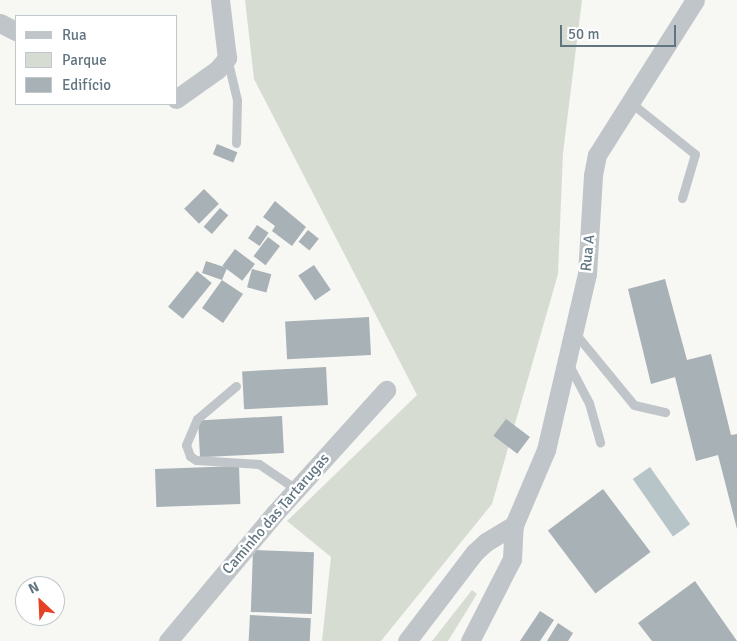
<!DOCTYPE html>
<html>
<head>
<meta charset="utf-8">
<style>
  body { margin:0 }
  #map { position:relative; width:737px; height:641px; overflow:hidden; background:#f7f7f4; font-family:Signika,sans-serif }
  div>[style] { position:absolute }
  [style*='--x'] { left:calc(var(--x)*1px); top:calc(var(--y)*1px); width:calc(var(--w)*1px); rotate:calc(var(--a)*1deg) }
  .green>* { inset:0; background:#d7dcd3 }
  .water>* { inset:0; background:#b7c5c8; transform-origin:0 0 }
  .building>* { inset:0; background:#a7b1b6; transform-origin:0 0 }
  .lane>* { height:9px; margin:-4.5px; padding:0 4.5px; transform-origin:4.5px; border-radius:4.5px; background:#bfc5c8 }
  .street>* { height:19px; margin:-9.5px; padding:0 9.5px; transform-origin:9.5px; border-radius:9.5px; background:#bfc5c8 }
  span { translate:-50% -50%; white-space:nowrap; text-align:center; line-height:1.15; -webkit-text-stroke:5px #fff; paint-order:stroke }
  .street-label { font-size:15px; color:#617580 }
  .legend { position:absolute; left:15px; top:15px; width:162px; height:90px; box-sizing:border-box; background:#fff; border:1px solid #c0c8cc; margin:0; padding:6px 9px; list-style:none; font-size:15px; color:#617580 }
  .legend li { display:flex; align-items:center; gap:10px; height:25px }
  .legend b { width:25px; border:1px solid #c0c8cc }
  .north { position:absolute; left:15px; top:576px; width:50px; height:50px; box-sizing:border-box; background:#fff; border:1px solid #c0c8cc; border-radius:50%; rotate:335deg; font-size:14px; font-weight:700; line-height:20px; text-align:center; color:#617580 }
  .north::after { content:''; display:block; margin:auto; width:18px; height:22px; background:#e64025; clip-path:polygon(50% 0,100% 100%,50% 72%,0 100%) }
  .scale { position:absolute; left:560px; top:25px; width:116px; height:22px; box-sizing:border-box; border:2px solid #617580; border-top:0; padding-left:6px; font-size:15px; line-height:18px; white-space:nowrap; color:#617580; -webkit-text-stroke:4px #fff; paint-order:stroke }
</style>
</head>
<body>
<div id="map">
  <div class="green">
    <i style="clip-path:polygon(245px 0,582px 0,563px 153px,558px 274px,492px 504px,381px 641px,322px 641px,331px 557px,287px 521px,417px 395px,254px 79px)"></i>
    <i style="clip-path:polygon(472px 590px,477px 594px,448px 641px,432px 641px)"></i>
  </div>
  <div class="water">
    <i style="left:650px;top:467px;width:70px;height:21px;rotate:55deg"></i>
  </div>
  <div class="building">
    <i style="left:217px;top:144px;width:22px;height:11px;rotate:22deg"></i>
    <i style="left:204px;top:189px;width:21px;height:28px;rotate:45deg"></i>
    <i style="clip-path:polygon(275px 201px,306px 227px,292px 246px,272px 231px,275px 226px,263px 217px)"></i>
    <i style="left:220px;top:208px;width:11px;height:25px;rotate:41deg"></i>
    <i style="left:257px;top:225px;width:14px;height:16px;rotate:34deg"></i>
    <i style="left:308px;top:230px;width:14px;height:15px;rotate:39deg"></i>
    <i style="left:268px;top:237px;width:15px;height:24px;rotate:37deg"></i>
    <i style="left:235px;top:249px;width:25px;height:21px;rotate:37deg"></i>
    <i style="clip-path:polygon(206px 261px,227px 268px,222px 280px,243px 294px,223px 323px,202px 308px,222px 280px,202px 273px)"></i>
    <i style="left:314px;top:265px;width:30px;height:19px;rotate:56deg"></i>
    <i style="left:252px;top:269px;width:20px;height:19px;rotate:15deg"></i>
    <i style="left:197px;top:271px;width:19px;height:46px;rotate:39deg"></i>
    <i style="clip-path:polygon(665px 279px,687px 360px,711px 354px,731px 435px,737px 434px,737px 529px,718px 455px,696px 461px,675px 377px,651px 384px,628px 289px)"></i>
    <i style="left:369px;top:317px;width:38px;height:84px;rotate:87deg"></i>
    <i style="left:326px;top:367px;width:38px;height:84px;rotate:87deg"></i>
    <i style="left:282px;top:416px;width:37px;height:84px;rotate:87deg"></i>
    <i style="left:506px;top:419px;width:30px;height:21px;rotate:37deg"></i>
    <i style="left:239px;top:466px;width:38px;height:84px;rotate:88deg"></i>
    <i style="left:603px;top:489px;width:79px;height:69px;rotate:53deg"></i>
    <i style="left:253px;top:550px;width:61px;height:62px;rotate:2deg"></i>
    <i style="clip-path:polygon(695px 581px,737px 641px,652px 641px,638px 623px)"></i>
    <i style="clip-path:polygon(540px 611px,554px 620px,540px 641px,520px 641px)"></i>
    <i style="left:250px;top:615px;width:61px;height:26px;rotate:3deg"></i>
    <i style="clip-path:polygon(558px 623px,573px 633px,568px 641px,547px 641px)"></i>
  </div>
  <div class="lane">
    <i style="--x:227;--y:58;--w:43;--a:76.6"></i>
    <i style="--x:237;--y:100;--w:43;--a:91.3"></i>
    <i style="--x:630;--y:102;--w:83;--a:38.7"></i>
    <i style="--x:695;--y:154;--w:46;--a:106.5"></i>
    <i style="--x:574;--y:332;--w:94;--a:50.6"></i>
    <i style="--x:634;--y:405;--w:32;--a:13"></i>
    <i style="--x:568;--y:363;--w:45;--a:62.3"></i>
    <i style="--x:589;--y:403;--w:41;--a:74.2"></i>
    <i style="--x:236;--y:386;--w:51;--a:139.8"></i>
    <i style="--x:197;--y:419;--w:28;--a:113"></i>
    <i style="--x:186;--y:445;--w:12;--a:70"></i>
    <i style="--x:190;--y:456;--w:7;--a:34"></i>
    <i style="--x:196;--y:460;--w:63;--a:3.6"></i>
    <i style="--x:259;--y:464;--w:45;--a:34"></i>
  </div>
  <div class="street">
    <i style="--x:0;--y:23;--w:18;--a:27"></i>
    <i style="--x:176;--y:99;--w:50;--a:-35.3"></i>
    <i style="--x:217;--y:70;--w:16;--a:-50"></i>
    <i style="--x:227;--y:58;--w:58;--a:-96.9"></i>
    <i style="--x:168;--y:641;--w:167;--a:-50.1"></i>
    <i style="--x:275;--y:513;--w:166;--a:-47.9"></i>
    <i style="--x:407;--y:641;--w:111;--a:-52.7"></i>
    <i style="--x:474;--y:553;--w:16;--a:-43"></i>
    <i style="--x:486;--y:542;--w:33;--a:-31"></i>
    <i style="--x:470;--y:641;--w:92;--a:-62.9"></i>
    <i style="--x:512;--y:559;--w:34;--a:-87"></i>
    <i style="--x:514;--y:525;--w:82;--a:-66.9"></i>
    <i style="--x:546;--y:450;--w:181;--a:-76.9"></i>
    <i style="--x:587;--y:274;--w:99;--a:-86.5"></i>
    <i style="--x:593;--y:175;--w:20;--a:-79"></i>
    <i style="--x:597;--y:155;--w:183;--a:-57.7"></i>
  </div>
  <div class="street-label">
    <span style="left:588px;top:253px;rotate:-84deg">Rua A</span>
    <span style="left:276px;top:514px;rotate:-49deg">Caminho das Tartarugas</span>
  </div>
  <ul class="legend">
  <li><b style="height:6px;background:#bfc5c8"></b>Rua</li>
  <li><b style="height:14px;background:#d7dcd3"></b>Parque</li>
  <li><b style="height:14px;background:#a7b1b6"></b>Edifício</li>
  </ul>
  <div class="north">N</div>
  <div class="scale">50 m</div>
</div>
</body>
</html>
